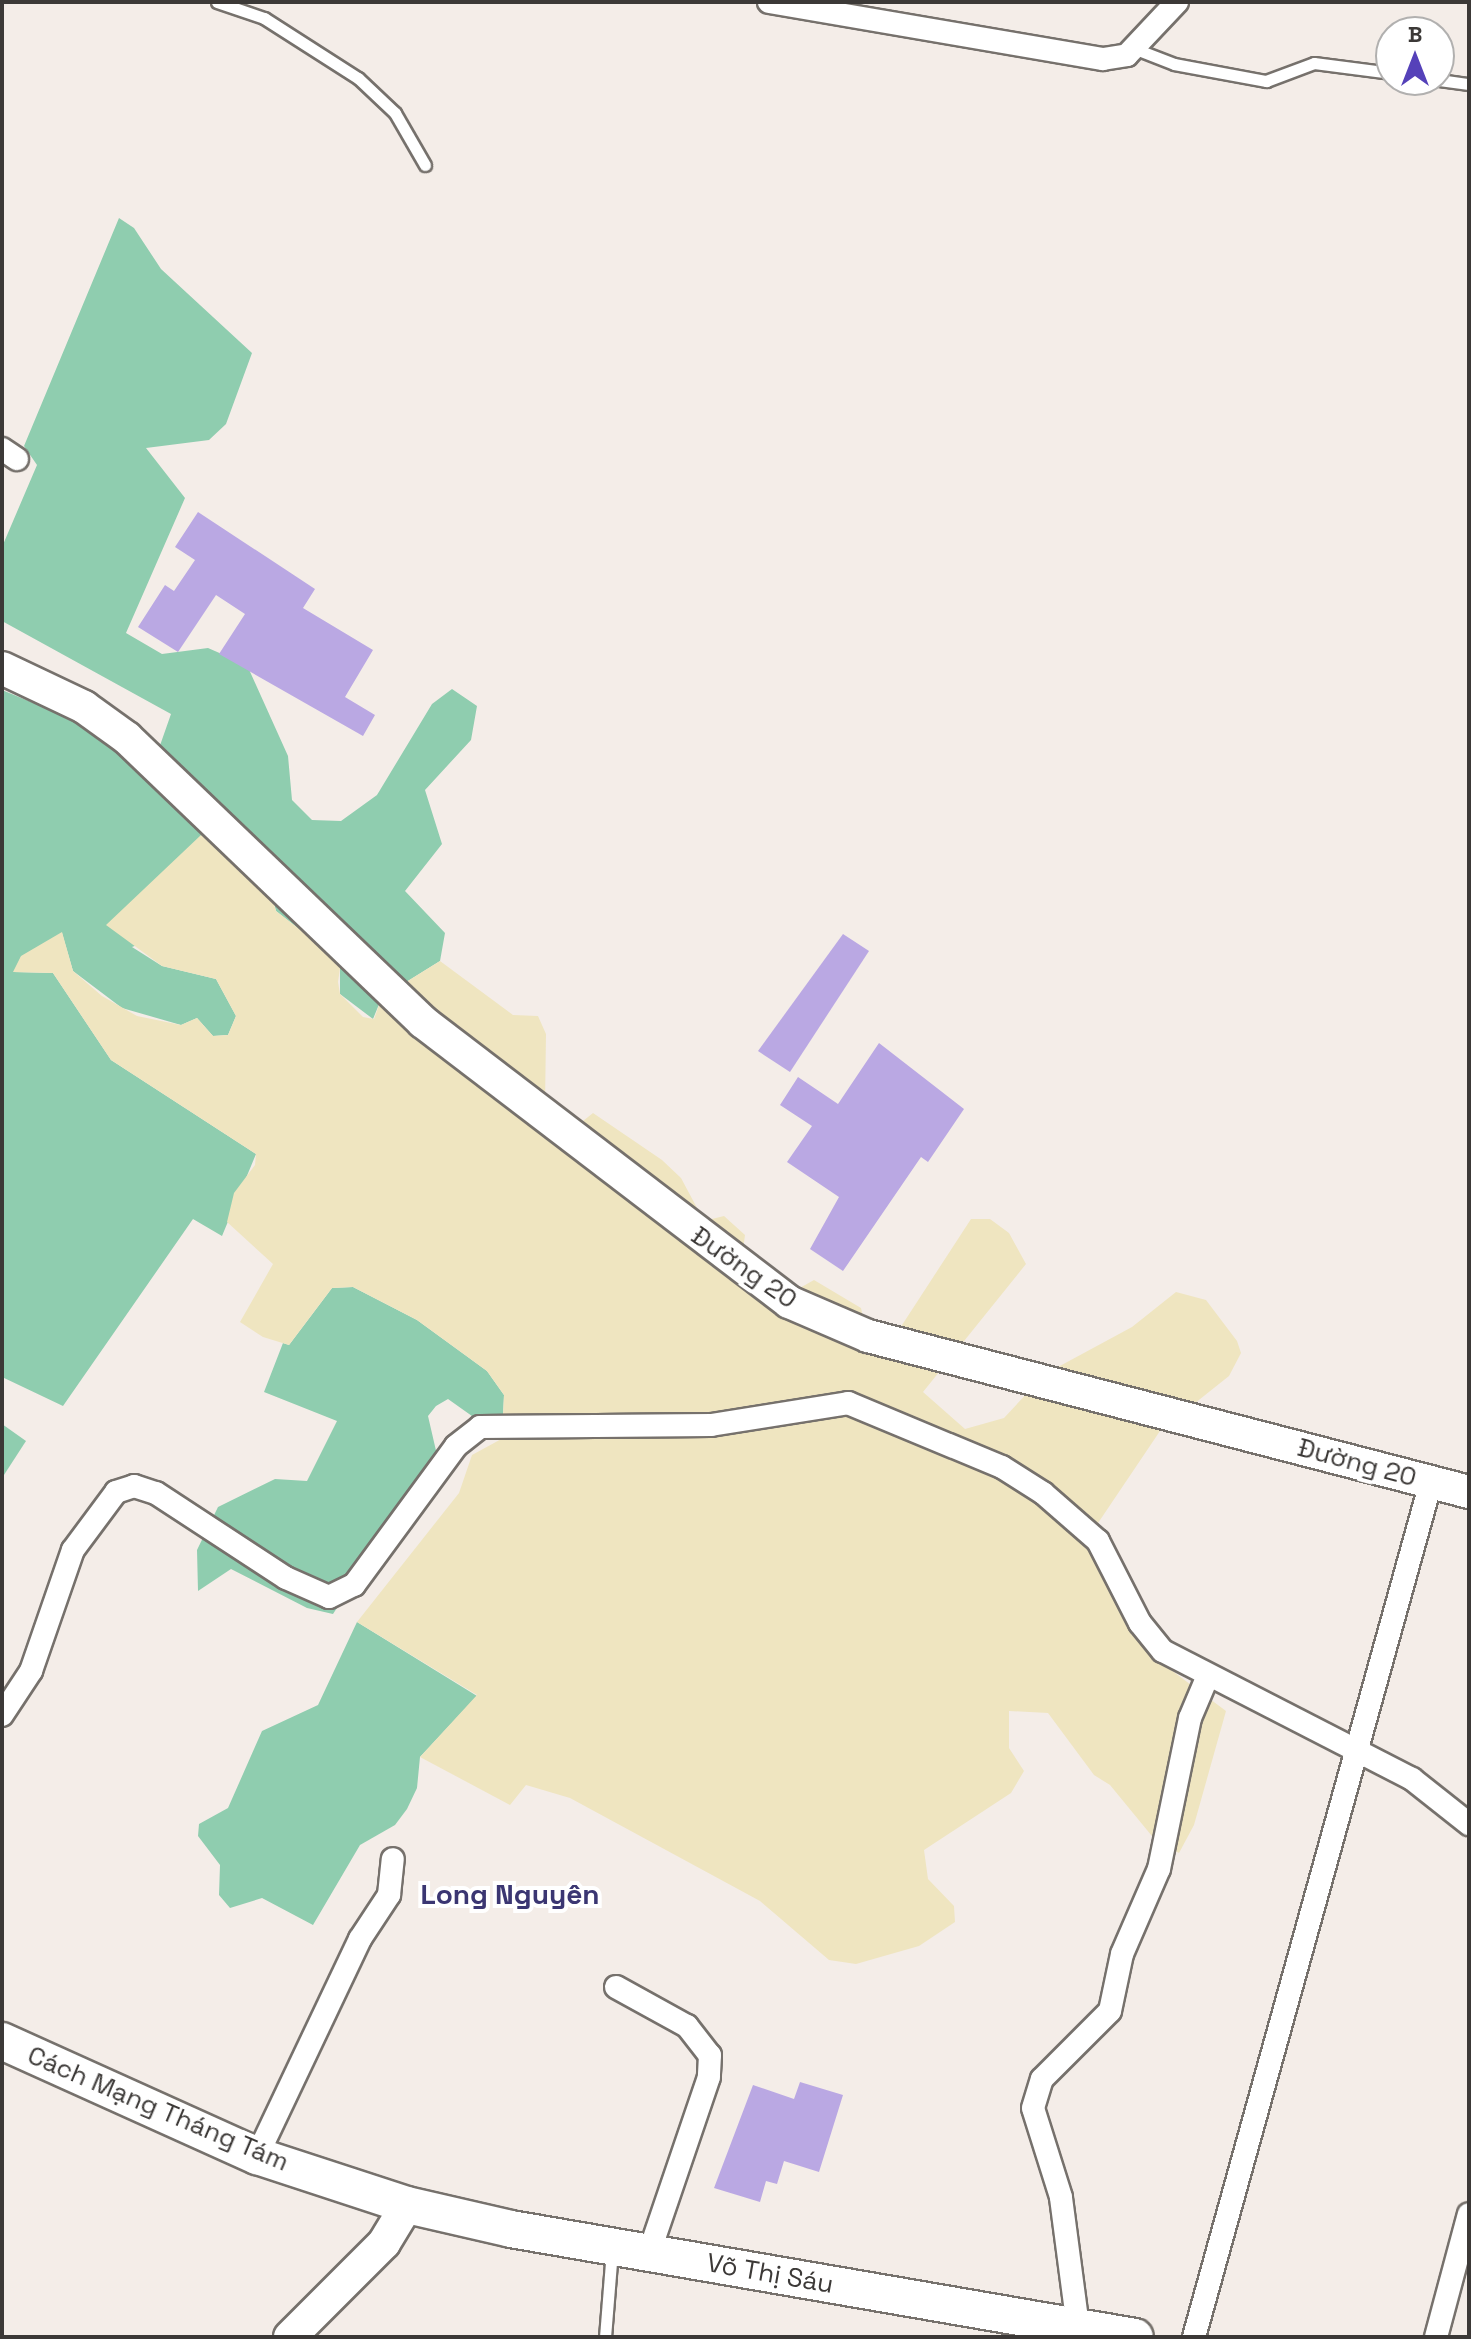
<!DOCTYPE html>
<html>
<head>
<meta charset="utf-8">
<style>
  body { margin:0 }
  #map { position:relative; width:1471px; height:2339px; overflow:hidden; background:#f4ede8; font-family:"Space Grotesk",sans-serif }
  div>[style] { position:absolute }
  [style*='--x'] { left:calc(var(--x)*1px); top:calc(var(--y)*1px); width:calc(var(--w)*1px); rotate:calc(var(--a)*1deg) }
  .green>* { inset:0; background:#8fcdaf }
  .sand>* { inset:0; background:#efe5c0 }
  .building>* { inset:0; background:#baa8e3 }
  .roads { filter:drop-shadow(2px 0 #76716c) drop-shadow(-2px 0 #76716c) drop-shadow(0 2px #76716c) drop-shadow(0 -2px #76716c) }
  .lane>* { height:11px; margin:-5.5px; padding:0 5.5px; transform-origin:5.5px; border-radius:5.5px; background:#fff }
  .street>* { height:22px; margin:-11px; padding:0 11px; transform-origin:11px; border-radius:11px; background:#fff }
  .secondary>* { height:32px; margin:-16px; padding:0 16px; transform-origin:16px; border-radius:16px; background:#fff }
  .primary>* { height:36px; margin:-18px; padding:0 18px; transform-origin:18px; border-radius:18px; background:#fff }
  span { translate:-50% -50%; white-space:nowrap; text-align:center; line-height:1.15; -webkit-text-stroke:8px #fff; paint-order:stroke }
  .street-label { font-size:26px; color:#3c3937 }
  .neighbourhood-label { font-size:28px; color:#3b3672; font-weight:700 }
  .frame { position:absolute; inset:0; border:4px solid #3c3937; pointer-events:none }
  .north { position:absolute; left:1375px; top:16px; width:80px; height:80px; box-sizing:border-box; background:#fff; border:2px solid #b1b0af; border-radius:50%; rotate:0deg; font-size:22px; font-weight:700; line-height:32px; text-align:center; color:#3c3937 }
  .north::after { content:''; display:block; margin:auto; width:28px; height:36px; background:#5541b9; clip-path:polygon(50% 0,100% 100%,50% 72%,0 100%) }
</style>
</head>
<body>
<div id="map">
  <div class="green">
    <i style="clip-path:polygon(119px 218px,134px 228px,161px 269px,252px 353px,226px 424px,209px 440px,146px 448px,185px 498px,126px 633px,162px 654px,208px 648px,247px 665px,288px 756px,292px 800px,312px 820px,341px 821px,377px 795px,432px 704px,452px 689px,477px 706px,471px 740px,425px 790px,442px 844px,405px 891px,445px 933px,440px 961px,382px 997px,373px 1019px,340px 994px,340px 968px,351px 961px,332px 934px,312px 939px,276px 911px,271px 892px,132px 947px,162px 966px,216px 979px,236px 1016px,228px 1035px,213px 1036px,197px 1018px,181px 1025px,122px 1008px,73px 971px,62px 933px,21px 957px,14px 972px,53px 973px,111px 1060px,256px 1154px,222px 1236px,193px 1219px,63px 1406px,2px 1377px,2px 690px,157px 754px,171px 714px,2px 621px,2px 547px,37px 465px,24px 446px)"></i>
    <i style="clip-path:polygon(353px 1287px,417px 1320px,487px 1371px,504px 1395px,503px 1416px,479px 1421px,448px 1399px,436px 1406px,428px 1416px,437px 1455px,333px 1614px,307px 1608px,231px 1569px,198px 1591px,197px 1550px,218px 1507px,275px 1479px,307px 1481px,337px 1421px,264px 1392px,283px 1343px,289px 1345px,332px 1288px)"></i>
    <i style="clip-path:polygon(2px 1424px,26px 1441px,2px 1478px)"></i>
    <i style="clip-path:polygon(357px 1622px,477px 1696px,420px 1757px,417px 1788px,407px 1809px,395px 1825px,360px 1845px,313px 1925px,262px 1898px,230px 1908px,219px 1895px,220px 1865px,198px 1836px,199px 1824px,228px 1808px,262px 1731px,318px 1705px)"></i>
  </div>
  <div class="sand">
    <i style="clip-path:polygon(201px 835px,226px 838px,271px 892px,276px 911px,312px 939px,345px 926px,352px 930px,351px 961px,340px 968px,338px 982px,340px 994px,363px 1017px,374px 1019px,382px 997px,440px 961px,513px 1015px,538px 1016px,546px 1034px,545px 1106px,573px 1129px,593px 1113px,662px 1160px,681px 1178px,704px 1221px,724px 1216px,745px 1235px,743px 1250px,789px 1294px,814px 1280px,861px 1308px,871px 1354px,889px 1345px,971px 1219px,990px 1219px,1009px 1233px,1026px 1264px,923px 1392px,965px 1429px,1004px 1418px,1045px 1374px,1132px 1327px,1176px 1292px,1206px 1300px,1237px 1341px,1241px 1353px,1229px 1376px,1160px 1431px,1094px 1529px,852px 1397px,830px 1395px,697px 1419px,503px 1416px,504px 1395px,487px 1371px,417px 1320px,353px 1287px,332px 1288px,289px 1345px,263px 1337px,240px 1322px,273px 1264px,227px 1222px,234px 1193px,255px 1165px,256px 1154px,111px 1060px,53px 973px,13px 972px,21px 956px,62px 932px,73px 971px,102px 996px,137px 1016px,181px 1025px,197px 1018px,213px 1036px,228px 1035px,236px 1016px,216px 979px,162px 966px,106px 925px)"></i>
    <i style="clip-path:polygon(854px 1412px,995px 1470px,1043px 1503px,1085px 1545px,1147px 1652px,1226px 1711px,1194px 1825px,1179px 1853px,1156px 1841px,1110px 1785px,1094px 1775px,1048px 1713px,1009px 1711px,1009px 1748px,1024px 1771px,1011px 1793px,924px 1850px,928px 1879px,954px 1906px,955px 1922px,919px 1946px,856px 1964px,829px 1960px,760px 1901px,570px 1798px,526px 1785px,510px 1805px,420px 1757px,477px 1695px,357px 1622px,459px 1493px,472px 1455px,505px 1437px)"></i>
  </div>
  <div class="building">
    <i style="clip-path:polygon(198px 512px,315px 589px,303px 608px,373px 650px,345px 697px,375px 715px,363px 736px,219px 654px,245px 614px,216px 595px,178px 652px,138px 627px,165px 585px,174px 591px,195px 560px,175px 547px)"></i>
    <i style="clip-path:polygon(843px 934px,869px 951px,790px 1072px,758px 1051px)"></i>
    <i style="clip-path:polygon(879px 1043px,964px 1109px,928px 1162px,921px 1157px,843px 1271px,810px 1249px,839px 1197px,787px 1162px,812px 1126px,780px 1105px,798px 1077px,838px 1104px)"></i>
    <i style="clip-path:polygon(800px 2082px,843px 2095px,819px 2172px,784px 2161px,777px 2184px,766px 2181px,760px 2202px,714px 2188px,753px 2085px,794px 2099px)"></i>
  </div>
  <div class="roads">
    <div class="lane">
      <i style="--x:217;--y:2;--w:50;--a:18.8"></i>
      <i style="--x:264;--y:18;--w:112;--a:32.6"></i>
      <i style="--x:358;--y:78;--w:51;--a:43.4"></i>
      <i style="--x:395;--y:113;--w:60;--a:60"></i>
      <i style="--x:1133;--y:48;--w:44;--a:21.3"></i>
      <i style="--x:1174;--y:64;--w:94;--a:10.5"></i>
      <i style="--x:1266;--y:81;--w:51;--a:-20.6"></i>
      <i style="--x:1314;--y:63;--w:78;--a:7.4"></i>
      <i style="--x:1439;--y:80;--w:30;--a:8"></i>
      <i style="--x:605;--y:2337;--w:87;--a:-85.4"></i>
    </div>
    <div class="street">
      <i style="--x:769;--y:2;--w:339;--a:9.7"></i>
      <i style="--x:1103;--y:59;--w:24;--a:-9"></i>
      <i style="--x:1127;--y:55;--w:73;--a:-46.7"></i>
      <i style="--x:2;--y:449;--w:18;--a:34"></i>
      <i style="--x:2;--y:1715;--w:53;--a:-56.6"></i>
      <i style="--x:31;--y:1671;--w:128;--a:-70.9"></i>
      <i style="--x:73;--y:1550;--w:72;--a:-53.4"></i>
      <i style="--x:116;--y:1492;--w:19;--a:-18"></i>
      <i style="--x:134;--y:1486;--w:23;--a:18"></i>
      <i style="--x:156;--y:1493;--w:155;--a:33.2"></i>
      <i style="--x:286;--y:1578;--w:47;--a:23.8"></i>
      <i style="--x:329;--y:1597;--w:28;--a:-26"></i>
      <i style="--x:354;--y:1585;--w:172;--a:-53.7"></i>
      <i style="--x:456;--y:1446;--w:31;--a:-38"></i>
      <i style="--x:480;--y:1427;--w:231;--a:-0.5"></i>
      <i style="--x:711;--y:1425;--w:139;--a:-9.1"></i>
      <i style="--x:848;--y:1403;--w:167;--a:22.6"></i>
      <i style="--x:1002;--y:1467;--w:49;--a:32.4"></i>
      <i style="--x:1043;--y:1493;--w:73;--a:41.1"></i>
      <i style="--x:1098;--y:1541;--w:92;--a:62.9"></i>
      <i style="--x:1140;--y:1623;--w:36;--a:51"></i>
      <i style="--x:1163;--y:1651;--w:280;--a:27.2"></i>
      <i style="--x:1412;--y:1779;--w:73;--a:38.3"></i>
      <i style="--x:616;--y:1987;--w:81;--a:28.8"></i>
      <i style="--x:687;--y:2026;--w:37;--a:52"></i>
      <i style="--x:710;--y:2055;--w:22;--a:93"></i>
      <i style="--x:709;--y:2077;--w:186;--a:108.8"></i>
      <i style="--x:257;--y:2156;--w:240;--a:-64.6"></i>
      <i style="--x:360;--y:1939;--w:53;--a:-56.6"></i>
      <i style="--x:389;--y:1895;--w:36;--a:-84"></i>
      <i style="--x:1078;--y:2327;--w:131;--a:-97.5"></i>
      <i style="--x:1061;--y:2197;--w:93;--a:-107.5"></i>
      <i style="--x:1033;--y:2108;--w:30;--a:-73"></i>
      <i style="--x:1042;--y:2079;--w:96;--a:-45"></i>
      <i style="--x:1110;--y:2011;--w:58;--a:-78.1"></i>
      <i style="--x:1122;--y:1954;--w:93;--a:-66.5"></i>
      <i style="--x:1159;--y:1869;--w:154;--a:-78.4"></i>
      <i style="--x:1190;--y:1718;--w:43;--a:-67"></i>
      <i style="--x:1194;--y:2337;--w:887;--a:-74.51"></i>
      <i style="--x:1436;--y:2337;--w:127;--a:-75"></i>
    </div>
    <div class="secondary">
      <i style="--x:2;--y:668;--w:91;--a:25.4"></i>
      <i style="--x:84;--y:707;--w:53;--a:35.8"></i>
      <i style="--x:127;--y:738;--w:410;--a:43.8"></i>
      <i style="--x:423;--y:1022;--w:461;--a:37.4"></i>
      <i style="--x:789;--y:1302;--w:86;--a:23.3"></i>
      <i style="--x:868;--y:1336;--w:621;--a:14.55"></i>
      <i style="--x:290;--y:2337;--w:133;--a:-45"></i>
      <i style="--x:384;--y:2243;--w:44;--a:-58.8"></i>
    </div>
    <div class="primary">
      <i style="--x:2;--y:2041;--w:280;--a:24.3"></i>
      <i style="--x:257;--y:2156;--w:158;--a:18.1"></i>
      <i style="--x:407;--y:2205;--w:107;--a:13"></i>
      <i style="--x:511;--y:2229;--w:633;--a:9.82"></i>
    </div>
  </div>
  <div class="street-label">
    <span style="left:744px;top:1268px;rotate:35deg">Đường 20</span>
    <span style="left:1357px;top:1463px;rotate:15deg">Đường 20</span>
    <span style="left:158px;top:2109px;rotate:23deg">Cách Mạng Tháng Tám</span>
    <span style="left:770px;top:2274px;rotate:10deg">Võ Thị Sáu</span>
  </div>
  <div class="neighbourhood-label">
    <span style="left:510px;top:1894px">Long Nguyên</span>
  </div>
  <div class="frame"></div>
  <div class="north">B</div>
</div>
</body>
</html>
